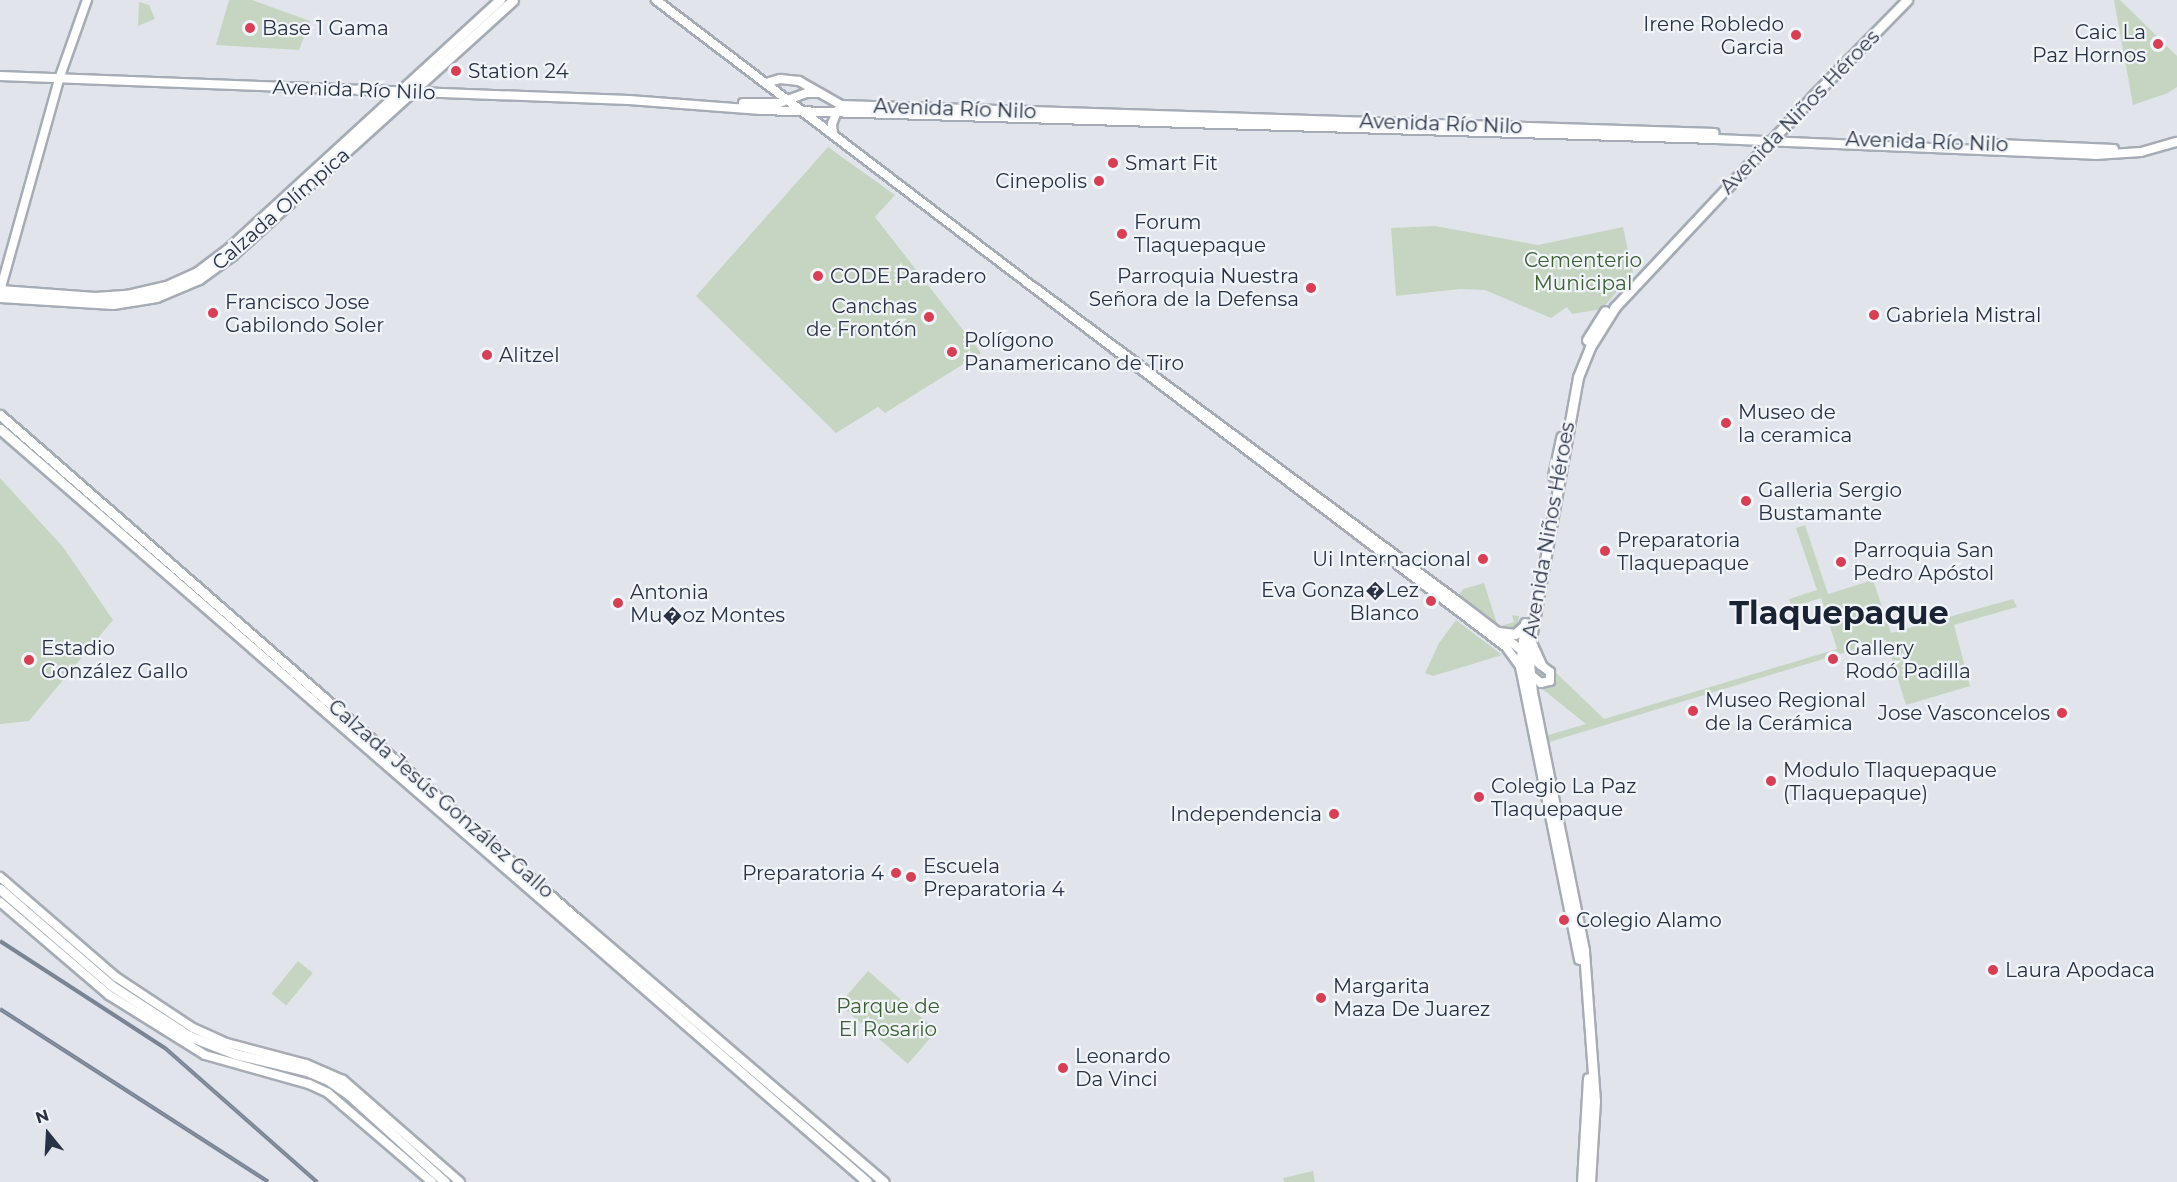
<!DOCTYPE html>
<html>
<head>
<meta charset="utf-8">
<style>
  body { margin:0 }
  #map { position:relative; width:2177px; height:1182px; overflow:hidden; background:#e1e5eb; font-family:Montserrat,sans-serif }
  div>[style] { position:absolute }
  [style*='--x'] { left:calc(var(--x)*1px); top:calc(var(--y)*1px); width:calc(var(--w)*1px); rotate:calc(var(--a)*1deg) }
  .green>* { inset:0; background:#c6d5c2; transform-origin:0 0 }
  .roads { filter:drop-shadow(2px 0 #a6acb6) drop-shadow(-2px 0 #a6acb6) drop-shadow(0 2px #a6acb6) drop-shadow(0 -2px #a6acb6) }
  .secondary>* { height:8px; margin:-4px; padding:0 4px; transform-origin:4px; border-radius:4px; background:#fff }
  .primary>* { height:9px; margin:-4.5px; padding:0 4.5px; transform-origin:4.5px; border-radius:4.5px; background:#fff }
  .rail>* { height:4px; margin-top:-2px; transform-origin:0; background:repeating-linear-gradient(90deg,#f1f4f8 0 4.5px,#798495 0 9px); box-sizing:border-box; border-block:2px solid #798495 }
  .dots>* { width:16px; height:16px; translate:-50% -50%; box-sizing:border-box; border:3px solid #f1f4f8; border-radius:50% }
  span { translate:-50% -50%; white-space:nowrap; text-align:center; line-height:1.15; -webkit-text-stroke:4.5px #f1f4f8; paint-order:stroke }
  .poi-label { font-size:20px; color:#283244 }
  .right { translate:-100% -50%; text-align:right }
  .left { translate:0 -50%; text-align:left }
  .street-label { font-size:20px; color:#283244 }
  .park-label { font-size:20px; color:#3c6034 }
  .town-label { font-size:32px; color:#1a2334; font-weight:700 }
  .north { position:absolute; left:18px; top:1104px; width:60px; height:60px; -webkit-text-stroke:4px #f1f4f8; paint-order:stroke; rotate:342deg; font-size:16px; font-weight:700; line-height:24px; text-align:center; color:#283244 }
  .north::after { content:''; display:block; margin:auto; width:21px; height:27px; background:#283244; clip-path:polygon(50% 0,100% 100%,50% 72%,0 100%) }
</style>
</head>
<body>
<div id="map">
  <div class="green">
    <i style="clip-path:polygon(229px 0,252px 0,310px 21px,299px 50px,216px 45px)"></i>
    <i style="clip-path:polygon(2114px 0,2120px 0,2177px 56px,2177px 87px,2168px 93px,2133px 105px)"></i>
    <i style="clip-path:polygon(139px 2px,149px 5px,155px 19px,138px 26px)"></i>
    <i style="clip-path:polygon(828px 147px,895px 195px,875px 217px,981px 353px,885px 413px,878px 407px,836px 433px,696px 296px)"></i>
    <i style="clip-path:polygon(1435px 226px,1538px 245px,1623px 227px,1633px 273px,1602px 309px,1572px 314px,1567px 307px,1551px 318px,1485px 290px,1460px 289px,1396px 296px,1391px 228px)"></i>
    <i style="clip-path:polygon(0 478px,63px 547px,113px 620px,29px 721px,0 724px)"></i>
    <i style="clip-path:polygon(1805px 525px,1828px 594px,1873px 580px,1891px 633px,2013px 599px,2017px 607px,1954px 625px,1970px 686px,1906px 705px,1886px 640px,1546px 743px,1545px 736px,1586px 724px,1541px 688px,1536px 689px,1531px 663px,1542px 659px,1604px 719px,1837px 649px,1821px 598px,1792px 607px,1789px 599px,1817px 590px,1796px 528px)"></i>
    <i style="clip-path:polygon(1484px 583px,1498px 627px,1514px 622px,1512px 615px,1519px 616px,1518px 626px,1512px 631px,1502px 631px,1458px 597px,1463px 589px)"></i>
    <i style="clip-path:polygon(1456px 620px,1502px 655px,1433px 676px,1425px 673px,1439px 643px)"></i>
    <i style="left:298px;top:961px;width:19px;height:42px;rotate:39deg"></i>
    <i style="left:868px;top:971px;width:91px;height:44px;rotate:41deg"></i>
    <i style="clip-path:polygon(1313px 1171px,1315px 1182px,1284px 1182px,1283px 1178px)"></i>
  </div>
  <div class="roads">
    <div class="secondary">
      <i style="--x:656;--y:0;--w:1068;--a:37.28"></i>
      <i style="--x:1506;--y:647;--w:24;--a:54"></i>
      <i style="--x:1520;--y:666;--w:27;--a:39"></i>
      <i style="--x:1541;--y:683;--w:9;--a:-13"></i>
      <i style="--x:1550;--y:681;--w:9;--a:-90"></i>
      <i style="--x:1550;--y:672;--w:117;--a:-142.6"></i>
      <i style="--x:1457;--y:601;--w:525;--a:-143.44"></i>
      <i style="--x:0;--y:76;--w:629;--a:2.19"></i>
      <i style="--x:629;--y:100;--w:132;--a:4.3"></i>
      <i style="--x:761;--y:110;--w:955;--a:1.74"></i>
      <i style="--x:1716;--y:139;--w:379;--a:2.4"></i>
      <i style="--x:2095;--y:155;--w:46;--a:-3.7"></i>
      <i style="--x:2141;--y:152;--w:37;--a:-16"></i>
      <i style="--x:766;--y:83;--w:15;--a:-16"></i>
      <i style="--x:780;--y:79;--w:19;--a:6"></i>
      <i style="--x:799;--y:81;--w:48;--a:29.7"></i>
      <i style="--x:841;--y:105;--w:874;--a:1.83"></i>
      <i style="--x:743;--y:103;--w:36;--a:0"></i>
      <i style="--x:779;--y:103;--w:30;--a:-20"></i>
      <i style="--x:807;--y:93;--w:11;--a:0"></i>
      <i style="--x:833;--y:134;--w:10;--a:-96"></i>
      <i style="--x:832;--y:124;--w:14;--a:-69"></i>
      <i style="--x:1998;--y:144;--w:116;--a:2.5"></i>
      <i style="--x:0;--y:291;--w:220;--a:-74.4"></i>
      <i style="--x:59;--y:79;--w:84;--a:-70.5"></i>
      <i style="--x:0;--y:877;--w:153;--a:40.8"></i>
      <i style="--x:116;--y:977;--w:92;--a:33.5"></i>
      <i style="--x:193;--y:1028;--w:37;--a:24"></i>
      <i style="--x:227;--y:1043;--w:82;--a:14.9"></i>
      <i style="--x:306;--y:1064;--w:40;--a:23.4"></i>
      <i style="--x:343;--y:1080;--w:155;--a:41.1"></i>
      <i style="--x:0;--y:902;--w:143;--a:40.5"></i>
      <i style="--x:109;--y:995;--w:113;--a:32"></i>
      <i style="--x:205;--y:1055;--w:108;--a:15.6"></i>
      <i style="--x:309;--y:1084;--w:21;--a:25"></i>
      <i style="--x:328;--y:1093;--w:137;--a:40.6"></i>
    </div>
    <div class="primary">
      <i style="--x:0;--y:290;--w:95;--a:4.2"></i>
      <i style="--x:95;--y:297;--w:32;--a:-4"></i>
      <i style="--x:127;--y:295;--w:40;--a:-13"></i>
      <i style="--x:166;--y:286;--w:34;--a:-24"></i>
      <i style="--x:197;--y:272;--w:41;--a:-37.1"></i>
      <i style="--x:230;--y:247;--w:366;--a:-42.5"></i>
      <i style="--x:0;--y:297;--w:113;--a:3.5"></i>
      <i style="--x:113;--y:304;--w:44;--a:-9.2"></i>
      <i style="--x:156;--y:297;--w:47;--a:-22.7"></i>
      <i style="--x:199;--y:279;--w:41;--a:-36"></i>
      <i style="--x:232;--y:255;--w:379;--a:-42.2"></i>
      <i style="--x:1587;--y:340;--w:34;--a:-58"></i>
      <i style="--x:0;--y:415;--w:766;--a:41.14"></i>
      <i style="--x:577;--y:919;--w:404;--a:40.6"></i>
      <i style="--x:0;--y:429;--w:1148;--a:40.97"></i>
      <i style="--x:1553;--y:476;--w:40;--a:-78"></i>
      <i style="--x:1525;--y:623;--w:43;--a:96.6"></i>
      <i style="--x:1520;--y:666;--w:299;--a:78.6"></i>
      <i style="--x:1498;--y:632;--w:17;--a:7"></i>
      <i style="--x:1515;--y:634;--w:12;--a:-42"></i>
      <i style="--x:1530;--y:640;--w:27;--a:66"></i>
      <i style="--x:0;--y:889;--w:148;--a:40.9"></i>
      <i style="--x:112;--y:986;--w:92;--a:33"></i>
      <i style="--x:189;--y:1036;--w:49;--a:21.4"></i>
      <i style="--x:235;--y:1054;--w:74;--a:13.3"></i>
      <i style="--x:307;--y:1071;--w:23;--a:23"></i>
      <i style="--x:328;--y:1080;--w:24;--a:35"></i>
      <i style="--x:348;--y:1094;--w:131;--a:42.2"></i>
      <i style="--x:1582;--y:1182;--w:104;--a:-86.7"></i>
      <i style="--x:1590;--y:1182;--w:81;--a:-86.5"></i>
      <i style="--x:1595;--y:1101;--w:151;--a:-94.2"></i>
      <i style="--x:1584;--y:950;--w:263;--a:-101.4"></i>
      <i style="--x:1532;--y:692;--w:37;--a:-96"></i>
      <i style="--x:1528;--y:655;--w:282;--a:-79.8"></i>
      <i style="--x:1578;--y:377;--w:32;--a:-68"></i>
      <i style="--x:1590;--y:347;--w:47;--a:-58"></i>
      <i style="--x:1615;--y:307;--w:288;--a:-46.8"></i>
      <i style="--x:1812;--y:97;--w:136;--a:-45.6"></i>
    </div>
  </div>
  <div class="rail">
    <i style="--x:0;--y:941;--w:197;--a:33"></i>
    <i style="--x:165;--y:1048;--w:203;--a:41.4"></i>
    <i style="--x:0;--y:1009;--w:319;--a:32.8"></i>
  </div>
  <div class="dots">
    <i style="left:250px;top:28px;background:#d73f55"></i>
    <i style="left:1796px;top:35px;background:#d73f55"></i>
    <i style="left:2158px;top:44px;background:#d73f55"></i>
    <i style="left:456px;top:71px;background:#d73f55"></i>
    <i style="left:1113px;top:163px;background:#d73f55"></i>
    <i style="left:1099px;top:181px;background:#d73f55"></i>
    <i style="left:1122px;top:234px;background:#d73f55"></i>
    <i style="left:818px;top:276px;background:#d73f55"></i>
    <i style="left:1311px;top:288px;background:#d73f55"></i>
    <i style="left:213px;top:313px;background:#d73f55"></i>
    <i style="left:1874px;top:315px;background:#d73f55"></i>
    <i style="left:929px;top:317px;background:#d73f55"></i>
    <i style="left:952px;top:352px;background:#d73f55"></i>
    <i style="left:487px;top:355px;background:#d73f55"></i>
    <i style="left:1726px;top:423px;background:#d73f55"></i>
    <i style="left:1746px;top:501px;background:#d73f55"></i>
    <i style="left:1605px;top:551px;background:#d73f55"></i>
    <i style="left:1483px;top:559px;background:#d73f55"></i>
    <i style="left:1841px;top:562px;background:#d73f55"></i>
    <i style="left:1431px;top:601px;background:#d73f55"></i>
    <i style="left:618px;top:603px;background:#d73f55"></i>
    <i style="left:1833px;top:659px;background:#d73f55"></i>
    <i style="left:29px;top:660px;background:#d73f55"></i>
    <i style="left:1693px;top:711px;background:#d73f55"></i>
    <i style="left:2062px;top:713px;background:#d73f55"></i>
    <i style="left:1771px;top:781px;background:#d73f55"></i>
    <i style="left:1479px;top:797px;background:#d73f55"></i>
    <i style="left:1334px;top:814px;background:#d73f55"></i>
    <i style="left:896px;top:873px;background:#d73f55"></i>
    <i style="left:911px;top:877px;background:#d73f55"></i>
    <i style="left:1564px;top:920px;background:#d73f55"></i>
    <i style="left:1993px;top:970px;background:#d73f55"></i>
    <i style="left:1321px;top:998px;background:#d73f55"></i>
    <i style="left:1063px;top:1068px;background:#d73f55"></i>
  </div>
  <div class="poi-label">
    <span class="right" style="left:1784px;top:36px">Irene Robledo<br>Garcia</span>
    <span class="left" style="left:262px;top:28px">Base 1 Gama</span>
    <span class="right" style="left:2146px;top:44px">Caic La<br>Paz Hornos</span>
    <span class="left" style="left:468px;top:71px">Station 24</span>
    <span class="left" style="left:1125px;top:163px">Smart Fit</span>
    <span class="right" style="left:1087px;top:181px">Cinepolis</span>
    <span class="left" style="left:1134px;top:234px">Forum<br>Tlaquepaque</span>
    <span class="left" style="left:830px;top:276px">CODE Paradero</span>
    <span class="right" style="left:1299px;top:288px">Parroquia Nuestra<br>Señora de la Defensa</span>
    <span class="left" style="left:225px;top:314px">Francisco Jose<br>Gabilondo Soler</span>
    <span class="right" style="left:917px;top:318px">Canchas<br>de Frontón</span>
    <span class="left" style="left:1886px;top:315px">Gabriela Mistral</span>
    <span class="left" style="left:964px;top:352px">Polígono<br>Panamericano de Tiro</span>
    <span class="left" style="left:499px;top:355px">Alitzel</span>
    <span class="left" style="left:1738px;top:424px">Museo de<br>la ceramica</span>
    <span class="left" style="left:1758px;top:502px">Galleria Sergio<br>Bustamante</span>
    <span class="left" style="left:1617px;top:552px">Preparatoria<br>Tlaquepaque</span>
    <span class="left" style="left:1853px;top:562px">Parroquia San<br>Pedro Apóstol</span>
    <span class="right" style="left:1471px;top:559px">Ui Internacional</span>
    <span class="right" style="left:1419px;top:602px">Eva Gonza�Lez<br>Blanco</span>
    <span class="left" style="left:630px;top:604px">Antonia<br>Mu�oz Montes</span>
    <span class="left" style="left:41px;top:660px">Estadio<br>González Gallo</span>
    <span class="left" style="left:1845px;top:660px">Gallery<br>Rodó Padilla</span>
    <span class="left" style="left:1705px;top:712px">Museo Regional<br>de la Cerámica</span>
    <span class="right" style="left:2050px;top:713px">Jose Vasconcelos</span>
    <span class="left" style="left:1783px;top:782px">Modulo Tlaquepaque<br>(Tlaquepaque)</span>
    <span class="left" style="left:1491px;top:798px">Colegio La Paz<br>Tlaquepaque</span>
    <span class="right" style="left:1322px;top:814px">Independencia</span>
    <span class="left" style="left:923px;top:878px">Escuela<br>Preparatoria 4</span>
    <span class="right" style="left:884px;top:873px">Preparatoria 4</span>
    <span class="left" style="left:1576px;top:920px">Colegio Alamo</span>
    <span class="left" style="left:2005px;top:970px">Laura Apodaca</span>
    <span class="left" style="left:1333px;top:998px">Margarita<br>Maza De Juarez</span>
    <span class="left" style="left:1075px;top:1068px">Leonardo<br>Da Vinci</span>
  </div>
  <div class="street-label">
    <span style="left:354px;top:90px;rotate:2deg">Avenida Río Nilo</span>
    <span style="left:955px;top:109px;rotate:2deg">Avenida Río Nilo</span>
    <span style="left:1800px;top:112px;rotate:-46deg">Avenida Niños Héroes</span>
    <span style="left:1441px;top:124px;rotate:2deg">Avenida Río Nilo</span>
    <span style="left:1927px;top:142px;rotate:2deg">Avenida Río Nilo</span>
    <span style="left:281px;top:209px;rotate:-41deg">Calzada Olímpica</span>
    <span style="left:1549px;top:530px;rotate:-80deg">Avenida Niños Héroes</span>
    <span style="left:441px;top:799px;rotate:41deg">Calzada Jesús González Gallo</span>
  </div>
  <div class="park-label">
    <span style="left:1583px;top:272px">Cementerio<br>Municipal</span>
    <span style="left:888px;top:1018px">Parque de<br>El Rosario</span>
  </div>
  <div class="town-label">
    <span style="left:1839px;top:613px">Tlaquepaque</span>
  </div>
  <div class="north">N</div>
</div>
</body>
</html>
